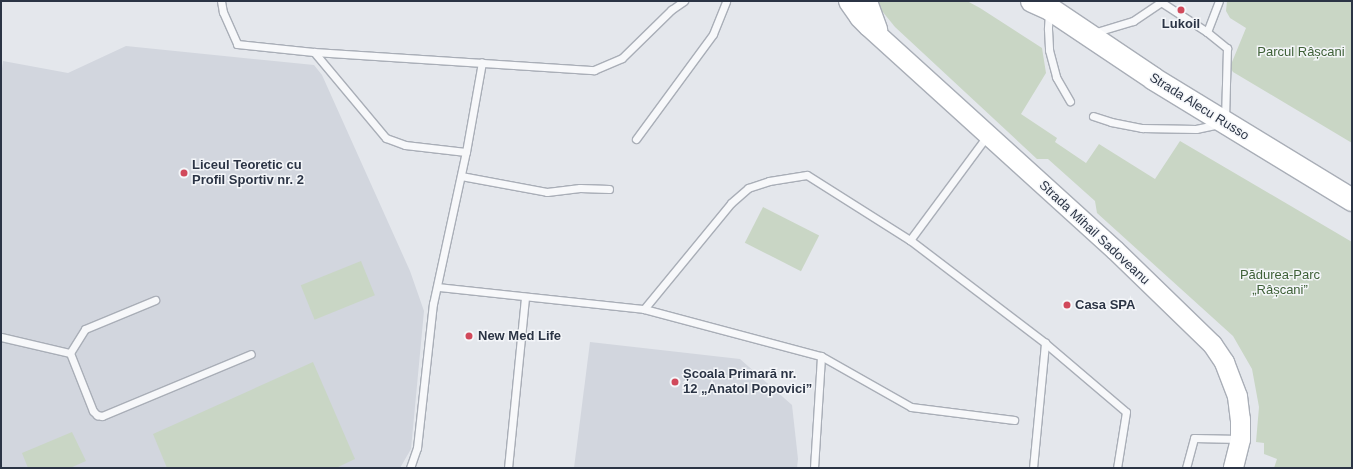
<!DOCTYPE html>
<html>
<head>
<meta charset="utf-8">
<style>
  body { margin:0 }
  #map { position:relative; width:1353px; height:469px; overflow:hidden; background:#e4e7ec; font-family:Helvetica,sans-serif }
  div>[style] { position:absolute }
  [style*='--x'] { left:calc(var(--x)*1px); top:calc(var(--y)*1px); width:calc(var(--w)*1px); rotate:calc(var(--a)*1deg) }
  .built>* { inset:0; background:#d2d6de }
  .green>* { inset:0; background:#c9d6c5; transform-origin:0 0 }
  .roads { filter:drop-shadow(1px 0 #a9aeb7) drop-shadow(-1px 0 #a9aeb7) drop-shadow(0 1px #a9aeb7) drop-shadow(0 -1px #a9aeb7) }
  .lane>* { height:7px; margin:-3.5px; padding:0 3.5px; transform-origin:3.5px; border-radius:3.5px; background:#f7f8fa }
  .secondary>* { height:19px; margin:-9.5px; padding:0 9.5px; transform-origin:9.5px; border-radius:9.5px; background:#fff }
  .primary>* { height:22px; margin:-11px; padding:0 11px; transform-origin:11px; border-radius:11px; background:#fff }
  .dots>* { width:11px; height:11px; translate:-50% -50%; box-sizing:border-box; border:2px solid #f4f6f9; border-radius:50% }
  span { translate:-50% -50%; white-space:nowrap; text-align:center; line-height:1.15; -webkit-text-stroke:3px #f4f6f9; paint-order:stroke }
  .poi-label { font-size:13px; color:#2b3445; font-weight:700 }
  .left { translate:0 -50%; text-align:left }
  .park-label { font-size:13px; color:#3f6138 }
  .street-label { font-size:13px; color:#2b3445 }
  .frame { position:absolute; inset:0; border:2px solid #2b3445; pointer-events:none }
</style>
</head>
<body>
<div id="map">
  <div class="built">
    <i style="clip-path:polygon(126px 46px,314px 65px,322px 75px,410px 271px,424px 311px,411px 449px,400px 468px,1px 468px,1px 76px,3px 61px,68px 73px)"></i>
    <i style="clip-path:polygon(590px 342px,740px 359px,792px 405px,798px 459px,797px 468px,574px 468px)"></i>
  </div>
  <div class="green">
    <i style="clip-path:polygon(878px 1px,967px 1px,980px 8px,1042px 48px,1046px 73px,1021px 114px,1057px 138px,1055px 142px,1086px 163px,1099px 144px,1155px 179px,1180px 141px,1352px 242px,1352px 468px,1274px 468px,1277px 459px,1264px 454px,1264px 443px,1256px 442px,1259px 407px,1252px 369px,1233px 336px,1097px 213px,1095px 201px,1048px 159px,1037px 159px,895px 27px,882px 11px)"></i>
    <i style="clip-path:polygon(1227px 1px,1352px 1px,1352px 143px,1233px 72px,1230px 67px,1246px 28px,1230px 18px,1226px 11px)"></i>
    <i style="left:763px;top:207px;width:63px;height:40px;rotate:27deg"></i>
    <i style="left:361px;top:261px;width:37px;height:65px;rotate:68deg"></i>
    <i style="clip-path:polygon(313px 362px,355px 459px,336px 468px,167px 468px,153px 434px)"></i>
    <i style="clip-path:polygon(72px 432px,86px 461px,70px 468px,28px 468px,22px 453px)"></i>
  </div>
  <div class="roads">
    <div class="lane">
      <i style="--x:221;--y:1;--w:11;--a:80"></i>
      <i style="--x:223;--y:12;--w:35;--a:66"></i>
      <i style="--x:237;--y:44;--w:77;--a:5.9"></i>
      <i style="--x:314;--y:52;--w:281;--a:3.7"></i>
      <i style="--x:594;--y:70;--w:30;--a:-23"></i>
      <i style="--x:622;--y:58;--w:69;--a:-44.4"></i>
      <i style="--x:671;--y:10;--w:16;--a:-35"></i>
      <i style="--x:1049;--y:13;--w:16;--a:94"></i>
      <i style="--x:1048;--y:29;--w:21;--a:87"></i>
      <i style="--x:1049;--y:50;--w:28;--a:75"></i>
      <i style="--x:1056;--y:77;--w:28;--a:60"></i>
      <i style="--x:1207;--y:32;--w:33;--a:-69"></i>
      <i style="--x:1093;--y:33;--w:42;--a:-16.7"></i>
      <i style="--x:1133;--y:21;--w:34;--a:-34"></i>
      <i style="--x:1161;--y:2;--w:55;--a:33.1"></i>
      <i style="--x:1207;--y:32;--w:26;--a:39"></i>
      <i style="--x:1227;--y:48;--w:71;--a:91.6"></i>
      <i style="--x:314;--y:52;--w:112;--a:50.1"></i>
      <i style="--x:386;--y:138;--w:20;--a:20"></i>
      <i style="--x:405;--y:145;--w:61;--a:6.5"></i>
      <i style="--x:1093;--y:116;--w:19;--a:18"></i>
      <i style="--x:1111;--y:122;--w:32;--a:11"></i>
      <i style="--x:1142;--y:128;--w:54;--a:1.1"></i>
      <i style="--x:1196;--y:129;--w:24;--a:-12"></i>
      <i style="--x:636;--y:139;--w:130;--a:-53.7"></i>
      <i style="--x:713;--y:34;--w:35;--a:-68"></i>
      <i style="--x:461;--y:176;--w:87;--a:10.5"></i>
      <i style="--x:547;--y:192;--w:33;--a:-7"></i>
      <i style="--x:580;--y:188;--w:29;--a:2"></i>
      <i style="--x:910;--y:240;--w:170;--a:37.3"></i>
      <i style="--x:1045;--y:343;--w:106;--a:40.4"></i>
      <i style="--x:1126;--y:412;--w:57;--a:99.1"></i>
      <i style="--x:438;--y:287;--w:207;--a:6.1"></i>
      <i style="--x:644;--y:309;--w:183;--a:14.9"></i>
      <i style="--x:821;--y:356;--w:103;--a:29.5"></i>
      <i style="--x:911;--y:407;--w:104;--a:7.2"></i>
      <i style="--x:644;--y:309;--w:137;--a:-50.6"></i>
      <i style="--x:731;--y:203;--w:23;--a:-41"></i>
      <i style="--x:748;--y:188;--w:22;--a:-18"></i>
      <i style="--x:769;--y:181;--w:38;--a:-9"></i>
      <i style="--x:807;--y:175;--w:122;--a:32.3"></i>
      <i style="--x:910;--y:240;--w:129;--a:-53.5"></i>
      <i style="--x:1;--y:337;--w:71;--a:13.1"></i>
      <i style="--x:70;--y:353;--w:62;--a:68.4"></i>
      <i style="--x:93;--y:411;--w:6;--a:45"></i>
      <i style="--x:97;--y:415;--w:5;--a:11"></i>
      <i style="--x:102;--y:416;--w:161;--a:-22.6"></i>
      <i style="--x:70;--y:353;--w:28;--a:-58"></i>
      <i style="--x:85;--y:329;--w:76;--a:-22.5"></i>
      <i style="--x:410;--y:468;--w:21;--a:-71"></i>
      <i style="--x:417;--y:448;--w:145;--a:-83.7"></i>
      <i style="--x:433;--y:304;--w:156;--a:-77.8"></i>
      <i style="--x:466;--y:152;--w:91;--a:-79.9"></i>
      <i style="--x:508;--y:468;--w:172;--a:-84.3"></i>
      <i style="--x:814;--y:468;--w:112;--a:-86.4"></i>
      <i style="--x:1033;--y:468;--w:126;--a:-84.5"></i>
      <i style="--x:1186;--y:468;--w:31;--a:-75"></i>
      <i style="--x:1194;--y:438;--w:45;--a:1.3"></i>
    </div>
    <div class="secondary">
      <i style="--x:848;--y:1;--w:19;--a:55"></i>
      <i style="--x:859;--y:17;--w:13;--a:45"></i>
      <i style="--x:868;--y:26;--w:333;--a:42.2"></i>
      <i style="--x:1115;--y:250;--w:135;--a:44.1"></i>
      <i style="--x:1212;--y:344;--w:22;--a:56"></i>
      <i style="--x:1224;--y:362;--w:36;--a:69"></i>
      <i style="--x:1237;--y:396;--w:23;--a:83"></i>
      <i style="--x:1240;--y:419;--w:20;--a:90"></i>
      <i style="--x:1240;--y:439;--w:30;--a:104"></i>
      <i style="--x:867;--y:1;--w:30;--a:70"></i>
    </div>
    <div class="primary">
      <i style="--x:1032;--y:1;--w:20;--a:24"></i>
      <i style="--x:1050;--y:9;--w:125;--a:33.9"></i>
      <i style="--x:1154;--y:79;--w:232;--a:31.4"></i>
    </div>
  </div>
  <div class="dots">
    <i style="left:1181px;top:10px;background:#d1495b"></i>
    <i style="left:184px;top:173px;background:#d1495b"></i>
    <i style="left:1067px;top:305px;background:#d1495b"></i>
    <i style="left:469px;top:336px;background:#d1495b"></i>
    <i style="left:675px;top:382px;background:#d1495b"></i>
  </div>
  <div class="poi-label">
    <span style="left:1181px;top:24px">Lukoil</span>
    <span class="left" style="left:192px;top:173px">Liceul Teoretic cu<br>Profil Sportiv nr. 2</span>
    <span class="left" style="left:1075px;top:305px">Casa SPA</span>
    <span class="left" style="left:478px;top:336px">New Med Life</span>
    <span class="left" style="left:683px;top:382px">Școala Primară nr.<br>12 „Anatol Popovici”</span>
  </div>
  <div class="park-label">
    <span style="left:1301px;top:52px">Parcul Râșcani</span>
    <span style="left:1280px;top:283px">Pădurea-Parc<br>„Râșcani”</span>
  </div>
  <div class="street-label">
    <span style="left:1199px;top:107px;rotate:32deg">Strada Alecu Russo</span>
    <span style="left:1094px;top:233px;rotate:43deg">Strada Mihail Sadoveanu</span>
  </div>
  <div class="frame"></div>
</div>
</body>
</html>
